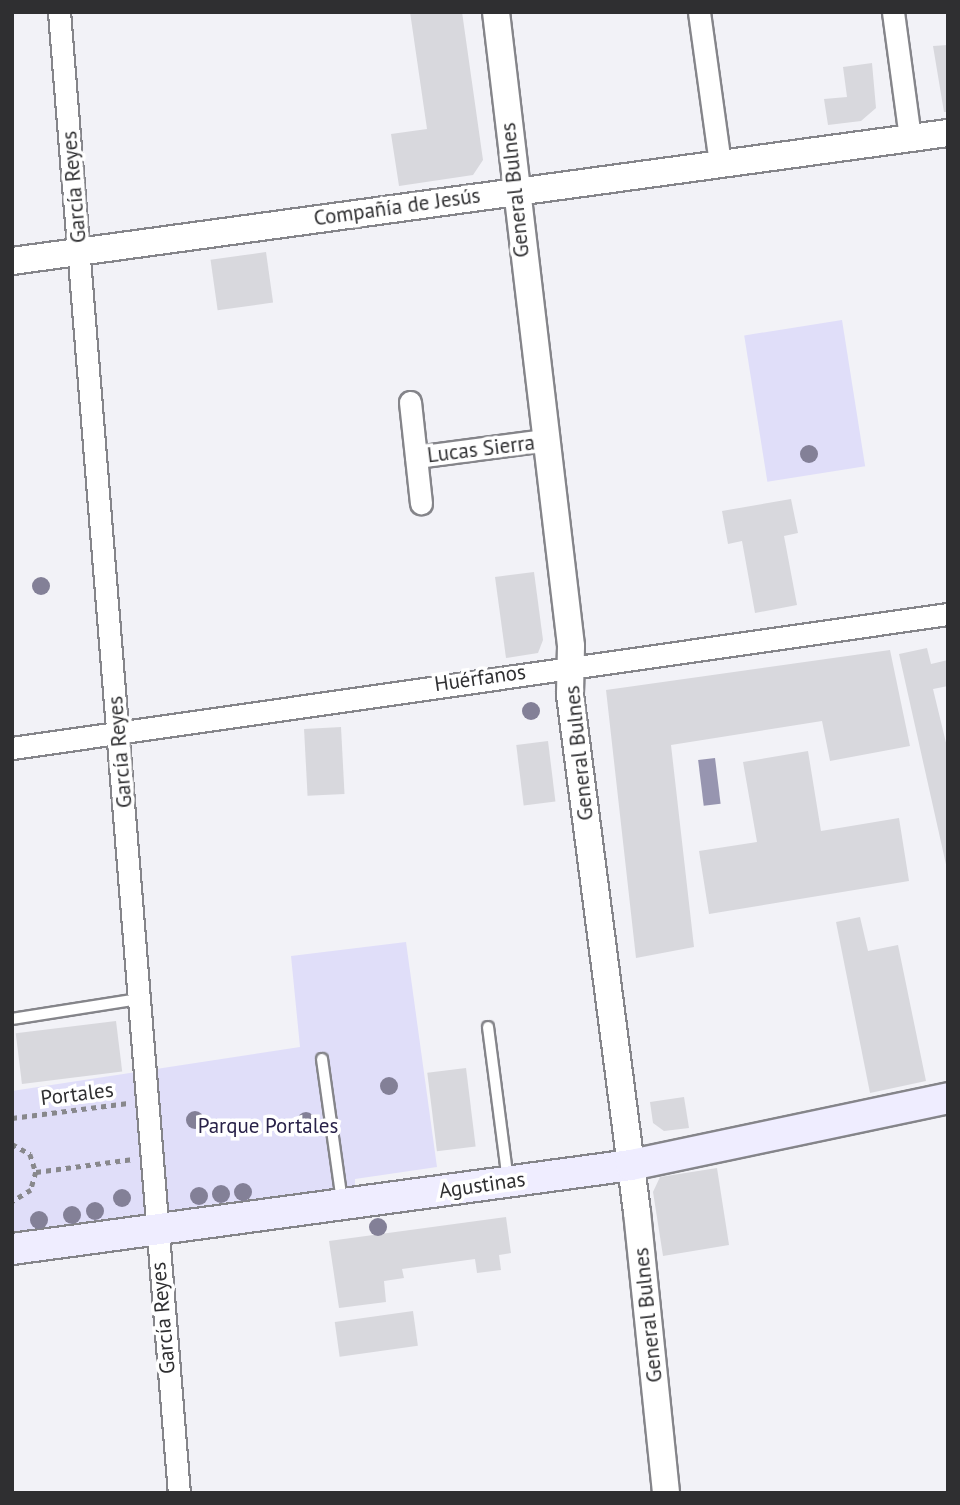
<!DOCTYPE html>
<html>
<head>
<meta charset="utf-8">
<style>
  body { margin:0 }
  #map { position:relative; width:960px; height:1505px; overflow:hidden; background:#f2f2f7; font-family:"PT Sans",sans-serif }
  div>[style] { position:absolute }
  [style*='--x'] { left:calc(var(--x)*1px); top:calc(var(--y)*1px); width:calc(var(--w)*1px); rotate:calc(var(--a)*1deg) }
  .green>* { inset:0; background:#e0def9; transform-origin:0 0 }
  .water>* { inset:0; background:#9795b0; transform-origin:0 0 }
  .building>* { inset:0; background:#d8d8dd; transform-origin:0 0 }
  .path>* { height:4.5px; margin-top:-2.25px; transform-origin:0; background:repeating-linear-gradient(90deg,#88888c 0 5px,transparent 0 10px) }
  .roads { filter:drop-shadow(2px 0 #85858a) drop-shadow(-2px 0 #85858a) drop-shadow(0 2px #85858a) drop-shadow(0 -2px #85858a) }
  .service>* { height:10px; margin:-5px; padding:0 5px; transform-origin:5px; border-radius:5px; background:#fff }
  .minor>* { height:21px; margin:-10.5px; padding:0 10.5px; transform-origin:10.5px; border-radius:10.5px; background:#fff }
  .tertiary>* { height:26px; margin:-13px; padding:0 13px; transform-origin:13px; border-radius:13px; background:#fff }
  .secondary>* { height:30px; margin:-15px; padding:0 15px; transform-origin:15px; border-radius:15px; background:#efedff }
  .trees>* { width:18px; height:18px; margin:-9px; border-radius:50%; background:#838097 }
  span { translate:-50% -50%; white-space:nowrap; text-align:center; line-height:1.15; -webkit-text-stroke:7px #fff; paint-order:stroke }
  .street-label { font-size:21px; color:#2f2f31 }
  .park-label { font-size:21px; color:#292249 }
  .frame { position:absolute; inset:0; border:14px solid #2f2f31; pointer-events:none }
</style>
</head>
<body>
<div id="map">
  <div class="green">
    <i style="left:842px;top:320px;width:148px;height:99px;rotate:81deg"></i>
    <i style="clip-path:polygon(406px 942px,437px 1167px,355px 1179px,355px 1190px,12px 1232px,12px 1091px,300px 1047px,291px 956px)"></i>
  </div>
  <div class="water">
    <i style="left:715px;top:758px;width:46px;height:17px;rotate:83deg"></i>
  </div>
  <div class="building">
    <i style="clip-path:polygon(410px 12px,462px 12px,483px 160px,473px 175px,399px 186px,391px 134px,427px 129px)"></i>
    <i style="clip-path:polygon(948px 45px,948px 112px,944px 112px,933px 46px)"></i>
    <i style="clip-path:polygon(872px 63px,876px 108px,861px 121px,828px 125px,824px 99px,847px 97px,843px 67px)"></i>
    <i style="left:266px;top:252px;width:51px;height:56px;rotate:82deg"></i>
    <i style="clip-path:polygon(791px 499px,798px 533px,784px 536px,797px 605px,755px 613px,742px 541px,728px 544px,722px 511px)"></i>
    <i style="clip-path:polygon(534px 572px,543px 640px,538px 653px,506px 658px,495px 577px)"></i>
    <i style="clip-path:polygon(927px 648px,931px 664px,948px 660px,948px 686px,933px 689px,948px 751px,947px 869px,899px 654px)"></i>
    <i style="clip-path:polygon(890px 650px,910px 746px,830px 761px,822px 721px,671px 745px,694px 947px,636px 958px,606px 690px)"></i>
    <i style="left:341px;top:727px;width:67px;height:37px;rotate:87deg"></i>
    <i style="left:548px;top:741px;width:61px;height:32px;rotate:83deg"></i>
    <i style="clip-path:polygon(808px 751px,821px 831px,899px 818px,909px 881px,709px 914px,699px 851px,757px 842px,743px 762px)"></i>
    <i style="clip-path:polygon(860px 917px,868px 951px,898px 945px,926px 1081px,870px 1093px,836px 922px)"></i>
    <i style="left:116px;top:1021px;width:51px;height:101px;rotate:83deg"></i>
    <i style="left:466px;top:1068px;width:79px;height:39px;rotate:83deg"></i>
    <i style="clip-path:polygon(684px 1097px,689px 1128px,664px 1131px,653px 1123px,650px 1102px)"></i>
    <i style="clip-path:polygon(717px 1168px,729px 1245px,663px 1256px,653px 1192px,660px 1177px)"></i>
    <i style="clip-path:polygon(506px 1217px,511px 1253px,499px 1255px,501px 1270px,477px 1273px,475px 1259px,402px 1269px,404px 1278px,384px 1281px,386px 1302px,339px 1308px,329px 1241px)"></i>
    <i style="left:413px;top:1311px;width:35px;height:79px;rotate:82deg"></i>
  </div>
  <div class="path">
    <i style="--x:12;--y:1118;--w:117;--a:-7.4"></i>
    <i style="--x:12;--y:1144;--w:21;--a:29"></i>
    <i style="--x:30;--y:1154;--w:19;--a:72"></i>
    <i style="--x:36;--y:1172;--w:19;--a:106"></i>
    <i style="--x:31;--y:1190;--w:22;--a:148"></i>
    <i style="--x:36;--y:1172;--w:98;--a:-7.6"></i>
  </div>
  <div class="roads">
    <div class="service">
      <i style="--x:12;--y:1019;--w:128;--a:-9"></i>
      <i style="--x:488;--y:1027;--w:154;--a:82.6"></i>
      <i style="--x:322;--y:1059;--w:144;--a:82"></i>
    </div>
    <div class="minor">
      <i style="--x:59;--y:12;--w:1486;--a:85.37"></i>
      <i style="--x:699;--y:12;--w:152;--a:82.1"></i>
      <i style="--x:893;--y:12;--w:127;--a:82.3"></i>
      <i style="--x:410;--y:402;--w:102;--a:83.8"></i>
      <i style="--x:416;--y:457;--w:130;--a:-7.5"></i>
      <i style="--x:12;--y:748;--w:946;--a:-8.15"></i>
    </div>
    <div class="tertiary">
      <i style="--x:496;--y:12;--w:638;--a:83.25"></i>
      <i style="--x:571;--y:646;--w:49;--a:91.2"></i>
      <i style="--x:570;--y:695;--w:521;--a:82.62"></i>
      <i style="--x:637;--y:1212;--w:282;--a:84.1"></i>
      <i style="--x:12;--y:261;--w:945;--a:-7.79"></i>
    </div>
    <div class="secondary">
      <i style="--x:12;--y:1249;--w:625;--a:-7.73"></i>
      <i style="--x:631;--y:1165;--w:324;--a:-11.9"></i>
    </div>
  </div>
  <div class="trees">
    <i style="left:809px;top:454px"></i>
    <i style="left:41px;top:586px"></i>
    <i style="left:531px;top:711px"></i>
    <i style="left:389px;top:1086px"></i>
    <i style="left:195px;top:1120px"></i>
    <i style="left:306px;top:1121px"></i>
    <i style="left:243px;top:1192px"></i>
    <i style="left:221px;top:1194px"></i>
    <i style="left:199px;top:1196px"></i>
    <i style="left:122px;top:1198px"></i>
    <i style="left:95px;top:1211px"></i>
    <i style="left:72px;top:1215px"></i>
    <i style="left:39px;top:1220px"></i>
    <i style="left:378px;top:1227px"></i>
  </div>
  <div class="street-label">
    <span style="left:74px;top:187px;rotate:-95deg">García Reyes</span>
    <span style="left:515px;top:190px;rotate:-96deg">General Bulnes</span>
    <span style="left:397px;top:207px;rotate:-8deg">Compañía de Jesús</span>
    <span style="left:481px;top:449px;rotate:-7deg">Lucas Sierra</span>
    <span style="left:480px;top:678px;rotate:-8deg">Huérfanos</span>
    <span style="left:120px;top:752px;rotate:-95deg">García Reyes</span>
    <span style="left:579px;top:753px;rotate:-96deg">General Bulnes</span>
    <span style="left:77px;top:1094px;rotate:-7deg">Portales</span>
    <span style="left:482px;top:1185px;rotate:-8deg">Agustinas</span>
    <span style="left:648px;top:1315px;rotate:-96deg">General Bulnes</span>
    <span style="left:163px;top:1318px;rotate:-95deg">García Reyes</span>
  </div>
  <div class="park-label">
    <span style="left:268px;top:1126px">Parque Portales</span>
  </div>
  <div class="frame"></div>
</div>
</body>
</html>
